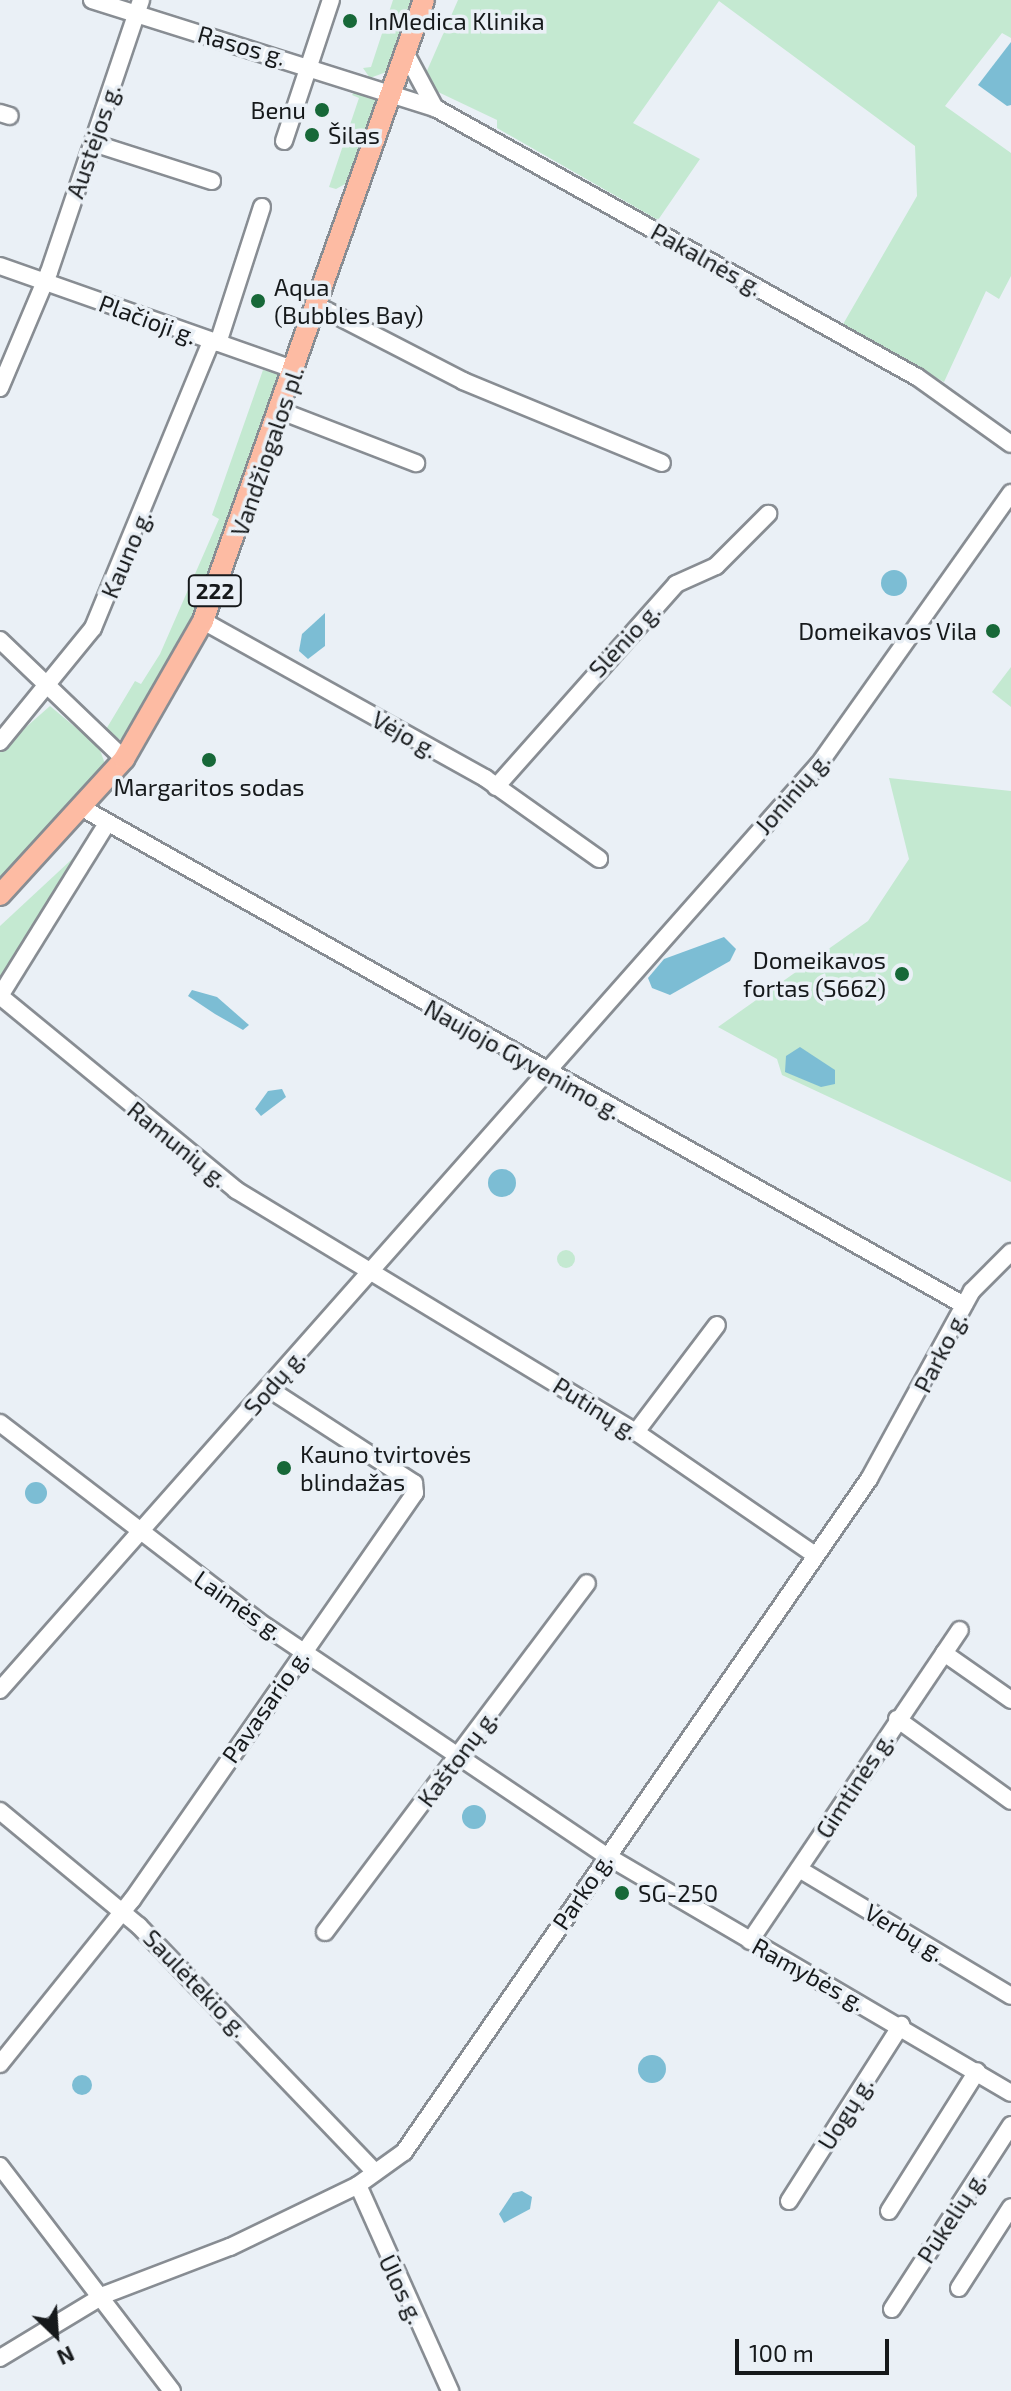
<!DOCTYPE html>
<html>
<head>
<meta charset="utf-8">
<style>
  body { margin:0 }
  #map { position:relative; width:1011px; height:2391px; overflow:hidden; background:#eaf0f6; font-family:"Exo 2",sans-serif }
  div>[style] { position:absolute }
  [style*='--x'] { left:calc(var(--x)*1px); top:calc(var(--y)*1px); width:calc(var(--w)*1px); rotate:calc(var(--a)*1deg) }
  .green>* { inset:0; background:#c4e9d1 }
  .round { border-radius:50% }
  .water>* { inset:0; background:#7cbdd4 }
  .roads { filter:drop-shadow(2px 0 #888d93) drop-shadow(-2px 0 #888d93) drop-shadow(0 2px #888d93) drop-shadow(0 -2px #888d93) }
  .minor>* { height:16px; margin:-8px; padding:0 8px; transform-origin:8px; border-radius:8px; background:#fff }
  .major>* { height:20px; margin:-10px; padding:0 10px; transform-origin:10px; border-radius:10px; background:#fdbba3 }
  .dots>* { width:22px; height:22px; translate:-50% -50%; box-sizing:border-box; border:4px solid #eaf0f6; border-radius:50% }
  span { translate:-50% -50%; white-space:nowrap; text-align:center; line-height:1.15; -webkit-text-stroke:7px #eaf0f6; paint-order:stroke }
  .shield-label span { padding:2px 6px; background:#eaf0f6; border:2px solid; border-radius:6px; -webkit-text-stroke-width:0 }
  .shield-label { font-size:22px; color:#16191b; font-weight:700 }
  .poi-label { font-size:24px; color:#16191b }
  .left { translate:0 -50%; text-align:left }
  .right { translate:-100% -50%; text-align:right }
  .street-label { font-size:24px; color:#16191b }
  .north { position:absolute; left:16px; top:2295px; width:80px; height:80px; -webkit-text-stroke:6px #eaf0f6; paint-order:stroke; rotate:155deg; font-size:22px; font-weight:700; line-height:32px; text-align:center; color:#16191b }
  .north::after { content:''; display:block; margin:auto; width:28px; height:36px; background:#16191b; clip-path:polygon(50% 0,100% 100%,50% 72%,0 100%) }
  .scale { position:absolute; left:735px; top:2339px; width:154px; height:36px; box-sizing:border-box; border:4px solid #16191b; border-top:0; padding-left:10px; font-size:24px; line-height:28px; white-space:nowrap; color:#16191b; -webkit-text-stroke:6px #eaf0f6; paint-order:stroke }
</style>
</head>
<body>
<div id="map">
  <div class="green">
    <i style="clip-path:polygon(393px 0,414px 0,389px 71px,370px 78px,363px 68px,371px 67px)"></i>
    <i style="clip-path:polygon(458px 0,1011px 0,1011px 38px,1002px 33px,945px 106px,1011px 153px,1011px 276px,999px 299px,986px 291px,944px 382px,842px 326px,917px 196px,915px 146px,719px 1px,633px 123px,700px 159px,658px 220px,497px 128px,497px 120px,436px 91px,426px 73px)"></i>
    <i style="clip-path:polygon(356px 89px,378px 102px,347px 183px,336px 189px,329px 187px,359px 98px,352px 95px)"></i>
    <i style="clip-path:polygon(263px 370px,281px 374px,220px 556px,184px 641px,124px 740px,110px 737px,105px 731px,135px 681px,141px 684px,160px 654px,219px 519px,212px 515px)"></i>
    <i style="clip-path:polygon(1011px 667px,1011px 707px,992px 692px)"></i>
    <i style="clip-path:polygon(50px 706px,99px 747px,105px 764px,0 883px,0 750px)"></i>
    <i style="clip-path:polygon(889px 778px,1011px 791px,1011px 1182px,782px 1075px,777px 1059px,718px 1027px,868px 921px,909px 859px)"></i>
    <i style="clip-path:polygon(84px 848px,0 996px,0 926px)"></i>
    <i class="round" style="left:557px;top:1250px;width:18px;height:18px"></i>
  </div>
  <div class="water">
    <i style="clip-path:polygon(1011px 42px,1011px 105px,1007px 106px,978px 85px)"></i>
    <i class="round" style="left:881px;top:570px;width:26px;height:26px"></i>
    <i style="clip-path:polygon(325px 613px,325px 646px,308px 659px,299px 651px,302px 634px)"></i>
    <i style="clip-path:polygon(724px 937px,736px 949px,730px 961px,670px 995px,652px 988px,648px 978px,664px 959px)"></i>
    <i style="clip-path:polygon(192px 990px,217px 997px,249px 1025px,243px 1030px,215px 1014px,188px 996px)"></i>
    <i style="clip-path:polygon(800px 1047px,835px 1070px,835px 1084px,821px 1087px,785px 1072px,786px 1056px)"></i>
    <i style="clip-path:polygon(268px 1091px,282px 1089px,286px 1097px,261px 1116px,255px 1109px)"></i>
    <i class="round" style="left:488px;top:1169px;width:28px;height:28px"></i>
    <i class="round" style="left:25px;top:1482px;width:22px;height:22px"></i>
    <i class="round" style="left:462px;top:1805px;width:24px;height:24px"></i>
    <i class="round" style="left:638px;top:2055px;width:28px;height:28px"></i>
    <i class="round" style="left:72px;top:2075px;width:20px;height:20px"></i>
    <i style="clip-path:polygon(522px 2191px,532px 2197px,530px 2209px,504px 2223px,499px 2214px,513px 2193px)"></i>
  </div>
  <div class="roads">
    <div class="minor">
      <i style="--x:92;--y:0;--w:362;--a:17.5"></i>
      <i style="--x:437;--y:109;--w:550;--a:29.18"></i>
      <i style="--x:917;--y:377;--w:115;--a:35.5"></i>
      <i style="--x:405;--y:52;--w:64;--a:61.8"></i>
      <i style="--x:0;--y:113;--w:10;--a:17"></i>
      <i style="--x:284;--y:141;--w:149;--a:-71.6"></i>
      <i style="--x:93;--y:143;--w:125;--a:17.7"></i>
      <i style="--x:0;--y:266;--w:314;--a:19.4"></i>
      <i style="--x:318;--y:306;--w:163;--a:27.3"></i>
      <i style="--x:463;--y:381;--w:215;--a:22.4"></i>
      <i style="--x:218;--y:343;--w:143;--a:-72.1"></i>
      <i style="--x:0;--y:388;--w:126;--a:-67.1"></i>
      <i style="--x:49;--y:272;--w:287;--a:-71.3"></i>
      <i style="--x:281;--y:411;--w:145;--a:21.1"></i>
      <i style="--x:203;--y:621;--w:323;--a:29.1"></i>
      <i style="--x:485;--y:778;--w:140;--a:35.4"></i>
      <i style="--x:0;--y:640;--w:172;--a:43.8"></i>
      <i style="--x:0;--y:742;--w:147;--a:-50.8"></i>
      <i style="--x:93;--y:628;--w:310;--a:-67.6"></i>
      <i style="--x:496;--y:787;--w:271;--a:-48.4"></i>
      <i style="--x:676;--y:584;--w:44;--a:-24.2"></i>
      <i style="--x:716;--y:566;--w:74;--a:-45"></i>
      <i style="--x:84;--y:809;--w:1010;--a:29.41"></i>
      <i style="--x:106;--y:825;--w:201;--a:121.8"></i>
      <i style="--x:0;--y:996;--w:306;--a:39.4"></i>
      <i style="--x:236;--y:1190;--w:468;--a:31.2"></i>
      <i style="--x:636;--y:1432;--w:217;--a:34.5"></i>
      <i style="--x:0;--y:1423;--w:325;--a:37.5"></i>
      <i style="--x:258;--y:1621;--w:421;--a:34"></i>
      <i style="--x:607;--y:1856;--w:468;--a:30.4"></i>
      <i style="--x:636;--y:1432;--w:134;--a:-52.9"></i>
      <i style="--x:944;--y:1653;--w:82;--a:35"></i>
      <i style="--x:0;--y:1690;--w:1236;--a:-48.51"></i>
      <i style="--x:819;--y:764;--w:332;--a:-54.7"></i>
      <i style="--x:897;--y:1719;--w:140;--a:35.7"></i>
      <i style="--x:0;--y:1811;--w:180;--a:39.6"></i>
      <i style="--x:139;--y:1926;--w:341;--a:46.2"></i>
      <i style="--x:799;--y:1869;--w:247;--a:30.9"></i>
      <i style="--x:325;--y:1932;--w:436;--a:-53.1"></i>
      <i style="--x:750;--y:1941;--w:375;--a:-56"></i>
      <i style="--x:0;--y:2064;--w:211;--a:-51.2"></i>
      <i style="--x:132;--y:1900;--w:496;--a:-55.2"></i>
      <i style="--x:415;--y:1493;--w:10;--a:-96"></i>
      <i style="--x:414;--y:1483;--w:173;--a:-147"></i>
      <i style="--x:0;--y:2166;--w:283;--a:52.6"></i>
      <i style="--x:358;--y:2185;--w:226;--a:65.9"></i>
      <i style="--x:789;--y:2201;--w:209;--a:-57.5"></i>
      <i style="--x:889;--y:2211;--w:165;--a:-57.8"></i>
      <i style="--x:959;--y:2288;--w:96;--a:-57.3"></i>
      <i style="--x:892;--y:2309;--w:219;--a:-57.1"></i>
      <i style="--x:0;--y:2358;--w:122;--a:-31.2"></i>
      <i style="--x:104;--y:2295;--w:135;--a:-20.9"></i>
      <i style="--x:230;--y:2247;--w:142;--a:-25.8"></i>
      <i style="--x:358;--y:2185;--w:57;--a:-35.7"></i>
      <i style="--x:404;--y:2152;--w:818;--a:-55.36"></i>
      <i style="--x:869;--y:1479;--w:214;--a:-61.3"></i>
      <i style="--x:972;--y:1291;--w:55;--a:-45"></i>
    </div>
    <div class="major">
      <i style="--x:0;--y:895;--w:184;--a:-47.6"></i>
      <i style="--x:124;--y:759;--w:159;--a:-60.2"></i>
      <i style="--x:203;--y:621;--w:659;--a:-70.41"></i>
    </div>
  </div>
  <div class="dots">
    <i style="left:350px;top:21px;background:#176838"></i>
    <i style="left:322px;top:110px;background:#176838"></i>
    <i style="left:312px;top:135px;background:#176838"></i>
    <i style="left:258px;top:301px;background:#176838"></i>
    <i style="left:993px;top:631px;background:#176838"></i>
    <i style="left:209px;top:760px;background:#176838"></i>
    <i style="left:902px;top:974px;background:#176838"></i>
    <i style="left:284px;top:1468px;background:#176838"></i>
    <i style="left:622px;top:1893px;background:#176838"></i>
  </div>
  <div class="shield-label">
    <span style="left:215px;top:591px">222</span>
  </div>
  <div class="poi-label">
    <span class="left" style="left:368px;top:21px">InMedica Klinika</span>
    <span class="right" style="left:306px;top:110px">Benu</span>
    <span class="left" style="left:328px;top:135px">Šilas</span>
    <span class="left" style="left:274px;top:301px">Aqua<br>(Bubbles Bay)</span>
    <span class="right" style="left:977px;top:631px">Domeikavos Vila</span>
    <span style="left:209px;top:787px">Margaritos sodas</span>
    <span class="right" style="left:886px;top:974px">Domeikavos<br>fortas (S662)</span>
    <span class="left" style="left:300px;top:1468px">Kauno tvirtovės<br>blindažas</span>
    <span class="left" style="left:638px;top:1893px">SG-250</span>
  </div>
  <div class="street-label">
    <span style="left:242px;top:45px;rotate:16deg">Rasos g.</span>
    <span style="left:93px;top:141px;rotate:-71deg">Austėjos g.</span>
    <span style="left:707px;top:259px;rotate:29deg">Pakalnės g.</span>
    <span style="left:148px;top:319px;rotate:20deg">Plačioji g.</span>
    <span style="left:267px;top:451px;rotate:-71deg">Vandžiogalos pl.</span>
    <span style="left:126px;top:554px;rotate:-67deg">Kauno g.</span>
    <span style="left:624px;top:640px;rotate:-47deg">Slėnio g.</span>
    <span style="left:405px;top:734px;rotate:29deg">Vėjo g.</span>
    <span style="left:792px;top:793px;rotate:-49deg">Joninių g.</span>
    <span style="left:523px;top:1059px;rotate:29deg">Naujojo Gyvenimo g.</span>
    <span style="left:178px;top:1144px;rotate:39deg">Ramunių g.</span>
    <span style="left:940px;top:1352px;rotate:-63deg">Parko g.</span>
    <span style="left:274px;top:1382px;rotate:-49deg">Sodų g.</span>
    <span style="left:596px;top:1408px;rotate:32deg">Putinų g.</span>
    <span style="left:239px;top:1605px;rotate:35deg">Laimės g.</span>
    <span style="left:265px;top:1706px;rotate:-55deg">Pavasario g.</span>
    <span style="left:457px;top:1758px;rotate:-53deg">Kaštonų g.</span>
    <span style="left:854px;top:1785px;rotate:-57deg">Gimtinės g.</span>
    <span style="left:582px;top:1891px;rotate:-56deg">Parko g.</span>
    <span style="left:905px;top:1932px;rotate:31deg">Verbų g.</span>
    <span style="left:809px;top:1974px;rotate:29deg">Ramybės g.</span>
    <span style="left:196px;top:1983px;rotate:46deg">Saulėtekio g.</span>
    <span style="left:845px;top:2113px;rotate:-58deg">Uogų g.</span>
    <span style="left:951px;top:2217px;rotate:-57deg">Pūkelių g.</span>
    <span style="left:402px;top:2289px;rotate:64deg">Ūlos g.</span>
  </div>
  <div class="north">N</div>
  <div class="scale">100 m</div>
</div>
</body>
</html>
